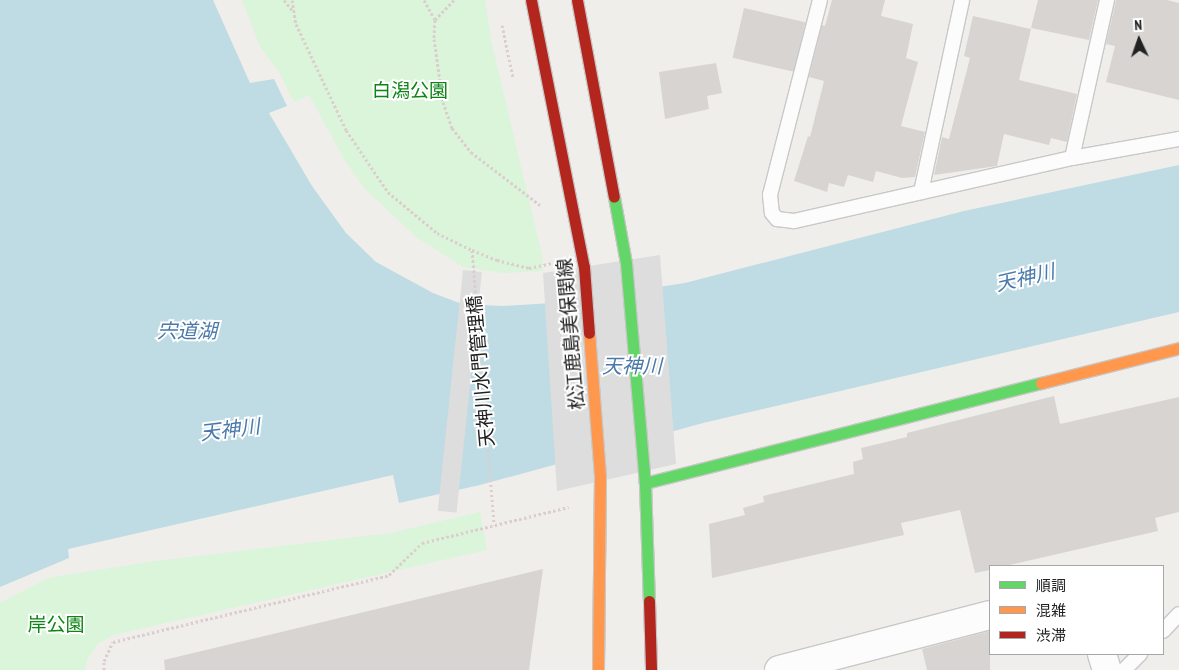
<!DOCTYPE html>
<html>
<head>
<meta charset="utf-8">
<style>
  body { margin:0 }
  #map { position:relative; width:1179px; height:670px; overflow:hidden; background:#f0eeeb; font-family:"PT Sans Narrow","Noto Sans JP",sans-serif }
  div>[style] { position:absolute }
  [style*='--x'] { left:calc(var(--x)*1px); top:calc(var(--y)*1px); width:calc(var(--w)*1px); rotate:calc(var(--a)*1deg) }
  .park>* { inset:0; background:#daf5da }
  .water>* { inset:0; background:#bfdbe3 }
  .pier>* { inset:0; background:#dedddd; transform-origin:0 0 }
  .building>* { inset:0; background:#d7d4d2; transform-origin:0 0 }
  .path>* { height:3px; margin-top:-1.5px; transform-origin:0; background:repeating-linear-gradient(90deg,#dccecd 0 2.5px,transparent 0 5px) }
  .roads { filter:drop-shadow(1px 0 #c9c8c7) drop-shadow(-1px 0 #c9c8c7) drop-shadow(0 1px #c9c8c7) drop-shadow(0 -1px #c9c8c7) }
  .lane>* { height:14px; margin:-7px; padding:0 7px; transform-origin:7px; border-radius:7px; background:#fdfcfc }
  .street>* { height:28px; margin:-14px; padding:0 14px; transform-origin:14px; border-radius:14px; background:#fdfcfc }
  .fast>* { height:11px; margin:-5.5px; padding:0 5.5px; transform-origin:5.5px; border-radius:5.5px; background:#63d668 }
  .slow>* { height:11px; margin:-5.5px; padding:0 5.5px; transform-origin:5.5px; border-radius:5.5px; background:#ff974d }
  .jam>* { height:11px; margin:-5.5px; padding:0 5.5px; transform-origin:5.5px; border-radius:5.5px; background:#b3261e }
  span { translate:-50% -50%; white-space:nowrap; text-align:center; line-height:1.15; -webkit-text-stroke:4px #fff; paint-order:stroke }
  .park-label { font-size:19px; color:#0c8416 }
  .street-label { font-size:19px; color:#222 }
  .water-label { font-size:20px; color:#4a7aab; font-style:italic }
  .legend { position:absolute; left:989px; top:565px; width:175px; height:90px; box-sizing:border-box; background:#fff; border:1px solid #a7a7a7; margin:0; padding:6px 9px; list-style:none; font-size:15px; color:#222 }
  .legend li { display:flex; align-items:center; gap:10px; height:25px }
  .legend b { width:25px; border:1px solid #a7a7a7 }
  .north { position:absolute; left:1114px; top:15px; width:50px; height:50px; -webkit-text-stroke:4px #fff; paint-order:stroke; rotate:357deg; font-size:14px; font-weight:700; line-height:20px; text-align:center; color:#222 }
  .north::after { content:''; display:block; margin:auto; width:18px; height:22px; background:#222; clip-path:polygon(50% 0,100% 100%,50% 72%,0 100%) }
</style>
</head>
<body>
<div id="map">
  <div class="park">
    <i style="clip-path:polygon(242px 0,485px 0,492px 44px,542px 255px,543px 271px,503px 273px,463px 267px,416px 237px,364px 188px,345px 161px,309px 95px,294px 102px,279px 72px,260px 47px)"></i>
    <i style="clip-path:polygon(480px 512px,487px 550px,113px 635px,98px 644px,87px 660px,85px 670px,0 670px,0 603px,48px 578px,148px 562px,390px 533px)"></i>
  </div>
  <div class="water">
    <i style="clip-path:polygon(0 0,213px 0,250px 83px,274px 79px,287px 106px,269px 113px,312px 186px,346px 233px,376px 262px,433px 293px,462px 304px,502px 306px,552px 303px,561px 463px,480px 485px,399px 503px,393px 475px,68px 549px,69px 558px,0 587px)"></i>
    <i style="clip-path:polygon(1179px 165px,1179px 312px,703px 423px,562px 462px,553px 303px,685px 283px,964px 211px)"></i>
  </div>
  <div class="pier">
    <i style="clip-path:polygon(660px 255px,676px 464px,557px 491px,543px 273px)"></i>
    <i style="left:463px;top:270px;width:19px;height:242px;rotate:6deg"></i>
  </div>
  <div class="building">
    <i style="clip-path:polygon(832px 0,885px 0,881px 16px,913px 24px,906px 58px,918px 62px,901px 126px,925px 132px,915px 177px,902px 178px,876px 171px,873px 182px,848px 175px,844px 187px,829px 183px,827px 192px,794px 181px,808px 136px,810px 137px,824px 81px,809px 77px,822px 25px,825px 26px)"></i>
    <i style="clip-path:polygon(1038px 0,1098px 0,1089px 40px,1031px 28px)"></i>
    <i style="clip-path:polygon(1116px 0,1167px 0,1179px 3px,1179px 100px,1106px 82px,1115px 46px,1106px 44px)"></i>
    <i style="left:744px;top:8px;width:63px;height:51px;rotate:13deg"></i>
    <i style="clip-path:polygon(973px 16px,1031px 29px,1019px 80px,1077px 94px,1067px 142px,1051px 138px,1049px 145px,1004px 134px,997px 166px,934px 175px,942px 137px,949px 139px,970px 58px,964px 56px)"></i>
    <i style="clip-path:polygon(716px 63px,722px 93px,707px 96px,709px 109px,665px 119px,659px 72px)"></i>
    <i style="clip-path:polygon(1054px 396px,1060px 424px,1179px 397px,1179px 512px,1155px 518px,1158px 531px,1005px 566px,990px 566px,990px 570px,975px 573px,960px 510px,901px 523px,904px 535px,712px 578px,709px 524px,745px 515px,743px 508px,764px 502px,763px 496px,854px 474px,853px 462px,863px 459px,861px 448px,907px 437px,907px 433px)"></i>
    <i style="clip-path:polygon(543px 569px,529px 670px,165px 670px,164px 660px)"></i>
    <i style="clip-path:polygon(990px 631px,990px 670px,927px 670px,922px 649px)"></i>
  </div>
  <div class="path">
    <i style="--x:284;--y:0;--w:14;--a:51"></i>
    <i style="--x:292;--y:0;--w:24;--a:81"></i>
    <i style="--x:296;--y:24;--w:117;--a:64.7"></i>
    <i style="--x:346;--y:130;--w:75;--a:55.9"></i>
    <i style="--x:388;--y:192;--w:64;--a:39.9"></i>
    <i style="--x:437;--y:233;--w:39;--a:26"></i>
    <i style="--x:472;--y:250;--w:27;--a:22"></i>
    <i style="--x:497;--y:260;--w:33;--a:14"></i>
    <i style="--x:529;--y:268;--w:25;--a:-12"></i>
    <i style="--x:424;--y:0;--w:23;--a:61"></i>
    <i style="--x:454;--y:0;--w:28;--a:134"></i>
    <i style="--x:435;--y:20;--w:19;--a:93"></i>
    <i style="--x:434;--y:39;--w:64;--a:81.9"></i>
    <i style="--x:443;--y:102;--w:28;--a:71"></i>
    <i style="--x:452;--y:128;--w:31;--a:52"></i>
    <i style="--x:471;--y:152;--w:87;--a:37.5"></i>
    <i style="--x:502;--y:25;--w:54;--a:78.3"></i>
    <i style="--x:472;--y:250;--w:276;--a:85.4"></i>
    <i style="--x:104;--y:670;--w:9;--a:-90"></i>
    <i style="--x:104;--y:661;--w:21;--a:-65"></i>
    <i style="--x:113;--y:642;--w:284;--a:-13.6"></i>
    <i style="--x:389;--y:575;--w:46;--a:-44.1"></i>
    <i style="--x:422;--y:543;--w:151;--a:-13.8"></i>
  </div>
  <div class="roads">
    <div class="lane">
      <i style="--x:820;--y:0;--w:201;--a:104.4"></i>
      <i style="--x:770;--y:195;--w:18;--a:84"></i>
      <i style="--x:772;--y:213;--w:8;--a:50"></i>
      <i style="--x:777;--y:219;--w:17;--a:7"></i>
      <i style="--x:794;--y:221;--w:285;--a:-12.8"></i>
      <i style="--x:1072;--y:158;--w:109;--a:-10.1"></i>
      <i style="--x:1072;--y:158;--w:162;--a:-77.5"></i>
      <i style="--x:921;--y:192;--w:196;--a:-77.9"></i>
      <i style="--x:1163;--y:631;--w:23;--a:-47"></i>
      <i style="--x:1124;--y:670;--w:23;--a:-45"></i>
    </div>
    <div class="street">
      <i style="--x:1102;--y:654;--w:17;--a:73"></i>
      <i style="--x:779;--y:670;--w:218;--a:-14.6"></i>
    </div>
    <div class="fast">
      <i style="--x:614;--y:197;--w:67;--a:79.7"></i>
      <i style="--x:626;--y:263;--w:221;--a:85.1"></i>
      <i style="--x:645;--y:483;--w:118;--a:88.1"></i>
      <i style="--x:645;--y:483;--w:408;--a:-14.2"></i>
    </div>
    <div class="slow">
      <i style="--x:589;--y:333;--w:143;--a:85.6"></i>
      <i style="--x:600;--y:476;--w:194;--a:90.6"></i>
      <i style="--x:1041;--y:383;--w:142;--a:-14.2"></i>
    </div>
    <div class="jam">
      <i style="--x:531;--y:0;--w:272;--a:78.8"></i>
      <i style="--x:584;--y:267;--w:66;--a:85.7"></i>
      <i style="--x:577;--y:0;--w:200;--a:79.4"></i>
      <i style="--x:649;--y:601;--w:69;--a:88.3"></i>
    </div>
  </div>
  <div class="park-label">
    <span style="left:410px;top:91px">白潟公園</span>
    <span style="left:56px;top:625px">岸公園</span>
  </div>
  <div class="street-label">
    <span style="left:571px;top:334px;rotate:-95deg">松江鹿島美保関線</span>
    <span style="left:481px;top:371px;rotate:-95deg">天神川水門管理橋</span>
  </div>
  <div class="water-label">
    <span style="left:1025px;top:278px;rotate:-13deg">天神川</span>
    <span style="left:187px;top:331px">宍道湖</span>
    <span style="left:632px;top:366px">天神川</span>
    <span style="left:230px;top:430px;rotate:-7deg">天神川</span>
  </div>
  <ul class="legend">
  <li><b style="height:6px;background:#63d668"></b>順調</li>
  <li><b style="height:6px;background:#ff974d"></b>混雑</li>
  <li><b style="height:6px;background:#b3261e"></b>渋滞</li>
  </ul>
  <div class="north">N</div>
</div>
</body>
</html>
